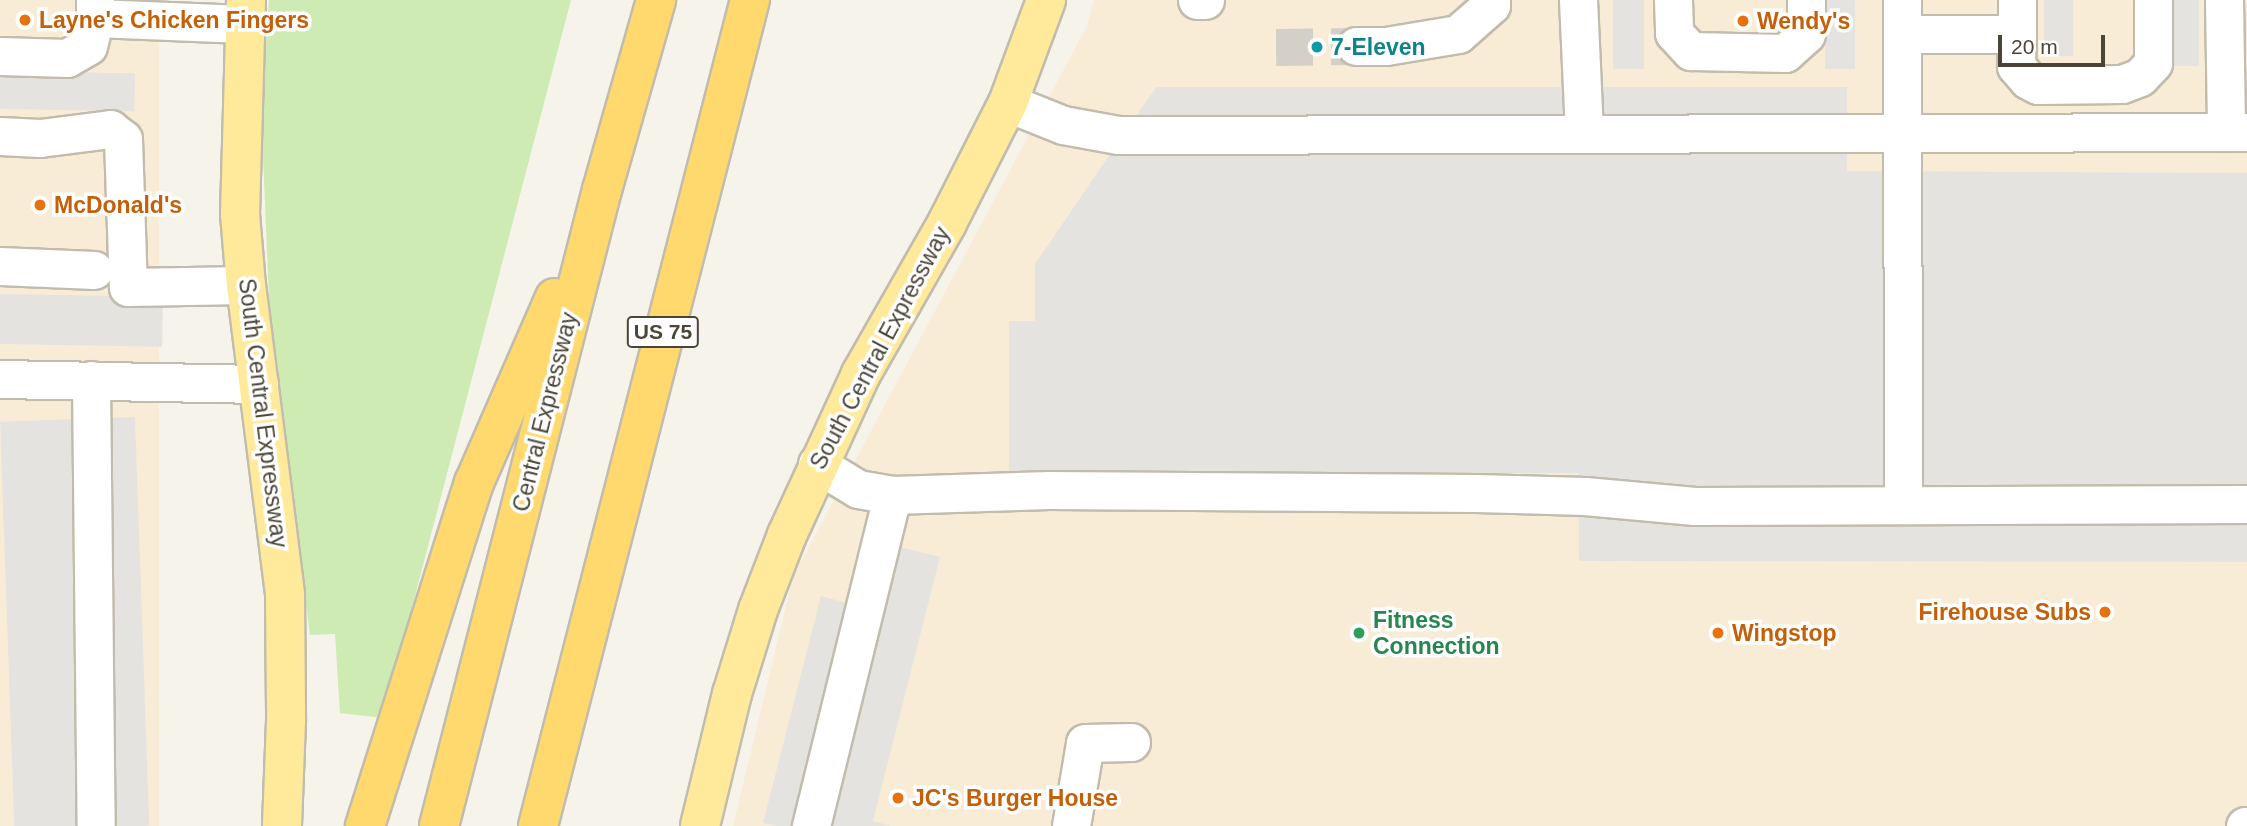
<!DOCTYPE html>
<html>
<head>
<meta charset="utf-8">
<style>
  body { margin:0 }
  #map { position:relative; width:2247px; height:826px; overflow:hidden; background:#f6f3eb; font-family:Arial,sans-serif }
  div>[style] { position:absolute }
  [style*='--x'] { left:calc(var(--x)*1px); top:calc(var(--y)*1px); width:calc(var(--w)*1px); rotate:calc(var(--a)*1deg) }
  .commercial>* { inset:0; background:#f8ecd6; transform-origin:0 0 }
  .green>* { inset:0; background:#ceebb3 }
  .parking>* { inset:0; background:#e5e3df; transform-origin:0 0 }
  .minor-tunnel>* { height:37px; margin-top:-18.5px; transform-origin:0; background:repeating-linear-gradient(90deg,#d4d0c7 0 37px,transparent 0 55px) }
  .roads { filter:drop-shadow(2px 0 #c2bcad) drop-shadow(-2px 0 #c2bcad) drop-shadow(0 2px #c2bcad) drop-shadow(0 -2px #c2bcad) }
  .minor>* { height:37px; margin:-18.5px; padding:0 18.5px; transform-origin:18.5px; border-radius:18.5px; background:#fff }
  .major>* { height:38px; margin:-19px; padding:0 19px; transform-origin:19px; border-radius:19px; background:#ffea9b }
  .highway>* { height:38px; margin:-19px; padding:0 19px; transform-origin:19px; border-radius:19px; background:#ffd96d }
  .dots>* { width:19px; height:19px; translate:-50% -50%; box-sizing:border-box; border:4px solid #fff; border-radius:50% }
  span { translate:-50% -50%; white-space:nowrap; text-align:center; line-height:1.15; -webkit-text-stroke:7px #fff; paint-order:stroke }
  .shield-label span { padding:2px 5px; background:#fff; border:2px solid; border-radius:5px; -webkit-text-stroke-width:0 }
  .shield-label { font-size:21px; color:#4b4538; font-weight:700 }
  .food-label { font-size:23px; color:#c56008; font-weight:700 }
  .left { translate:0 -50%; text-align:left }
  .right { translate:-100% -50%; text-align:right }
  .culture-label { font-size:23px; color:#0d838f; font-weight:700 }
  .street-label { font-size:23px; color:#4b4538 }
  .leisure-label { font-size:23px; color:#27864d; font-weight:700 }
  .scale { position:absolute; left:1998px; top:35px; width:107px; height:32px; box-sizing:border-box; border:4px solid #4b4538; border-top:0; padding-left:9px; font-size:21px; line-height:24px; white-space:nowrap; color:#4b4538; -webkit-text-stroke:5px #fff; paint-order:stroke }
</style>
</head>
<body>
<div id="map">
  <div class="commercial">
    <i style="left:0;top:0;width:159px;height:826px"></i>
    <i style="clip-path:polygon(1094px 0,2247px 0,2247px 826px,733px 826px,793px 577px,1087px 26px)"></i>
  </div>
  <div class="green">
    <i style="clip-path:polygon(269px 0,571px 0,383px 718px,340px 713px,335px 634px,310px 635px,270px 323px,261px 107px)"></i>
  </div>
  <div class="parking">
    <i style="left:1613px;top:0;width:31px;height:69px"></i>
    <i style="left:1825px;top:0;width:30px;height:69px"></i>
    <i style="left:2044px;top:0;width:29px;height:56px"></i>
    <i style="left:2172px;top:0;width:27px;height:66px"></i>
    <i style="left:0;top:71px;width:135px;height:38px;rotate:1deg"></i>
    <i style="clip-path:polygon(1156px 87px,1847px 87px,1847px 171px,2247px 173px,2247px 562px,1579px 561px,1578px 473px,1009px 472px,1009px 321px,1035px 321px,1035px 264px)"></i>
    <i style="left:0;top:294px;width:163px;height:50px;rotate:1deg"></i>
    <i style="left:135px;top:417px;width:409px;height:135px;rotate:88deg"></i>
    <i style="clip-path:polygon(864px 538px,940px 557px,873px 821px,891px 826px,777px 826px,763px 823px,821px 596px,847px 603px)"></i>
  </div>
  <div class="minor-tunnel">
    <i style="--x:1276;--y:47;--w:80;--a:-0.7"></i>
  </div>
  <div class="roads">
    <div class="minor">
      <i style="--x:95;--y:0;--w:18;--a:90"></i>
      <i style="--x:95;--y:18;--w:149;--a:2.3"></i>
      <i style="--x:1197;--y:0;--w:8;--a:0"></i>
      <i style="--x:1578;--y:0;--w:134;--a:87.4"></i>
      <i style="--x:1673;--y:0;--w:33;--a:88"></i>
      <i style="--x:1674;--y:33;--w:25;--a:47"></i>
      <i style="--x:1691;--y:51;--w:94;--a:1.2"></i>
      <i style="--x:1785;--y:53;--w:28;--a:-42"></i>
      <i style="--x:1806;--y:34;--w:34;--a:-90"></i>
      <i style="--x:1902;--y:0;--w:505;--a:89.89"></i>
      <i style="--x:2224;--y:0;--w:132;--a:89.1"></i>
      <i style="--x:1902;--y:34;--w:115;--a:0"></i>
      <i style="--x:2017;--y:34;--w:34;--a:-90"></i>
      <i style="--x:2017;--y:34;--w:32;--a:92"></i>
      <i style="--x:2016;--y:66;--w:18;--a:49"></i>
      <i style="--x:2028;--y:80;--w:11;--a:27"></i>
      <i style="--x:2038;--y:85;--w:84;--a:-0.7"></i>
      <i style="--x:2122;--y:84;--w:19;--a:-21"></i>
      <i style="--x:2140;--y:77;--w:19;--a:-47"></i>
      <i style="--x:2153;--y:63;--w:63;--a:-90"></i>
      <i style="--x:1356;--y:46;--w:30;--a:0"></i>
      <i style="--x:1386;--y:46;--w:73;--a:-9.5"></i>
      <i style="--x:1458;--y:34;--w:44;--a:-41.3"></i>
      <i style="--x:1491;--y:5;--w:5;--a:-90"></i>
      <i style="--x:0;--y:56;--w:67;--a:1.7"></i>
      <i style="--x:67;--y:58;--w:24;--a:-30"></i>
      <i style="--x:88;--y:46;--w:29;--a:-76"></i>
      <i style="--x:1008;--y:103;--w:59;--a:21.8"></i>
      <i style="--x:1063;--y:125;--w:56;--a:10.3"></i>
      <i style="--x:1118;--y:135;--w:1129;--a:-0.15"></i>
      <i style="--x:0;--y:136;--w:40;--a:2.9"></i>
      <i style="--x:40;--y:138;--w:71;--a:-7.3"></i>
      <i style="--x:110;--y:129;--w:16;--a:38"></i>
      <i style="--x:123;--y:139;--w:148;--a:88.1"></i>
      <i style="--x:128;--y:287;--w:118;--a:-1"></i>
      <i style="--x:0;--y:266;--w:94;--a:2.4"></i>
      <i style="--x:0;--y:379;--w:259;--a:1.1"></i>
      <i style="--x:91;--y:380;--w:446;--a:89.4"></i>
      <i style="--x:817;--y:464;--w:48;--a:31.4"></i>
      <i style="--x:858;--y:489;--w:35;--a:10"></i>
      <i style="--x:892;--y:495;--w:157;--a:-1.8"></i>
      <i style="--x:1049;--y:490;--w:427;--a:0.4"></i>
      <i style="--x:1476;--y:493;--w:109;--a:1.6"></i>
      <i style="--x:1585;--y:496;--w:110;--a:5.2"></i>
      <i style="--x:1695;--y:506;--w:552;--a:-0.21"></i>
      <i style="--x:811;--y:826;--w:341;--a:-76.2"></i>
      <i style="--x:1071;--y:826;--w:84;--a:-80.4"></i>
      <i style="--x:1085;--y:743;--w:46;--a:-1.2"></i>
      <i style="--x:2245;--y:826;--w:2;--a:0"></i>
    </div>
    <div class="major">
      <i style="--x:246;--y:0;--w:214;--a:91.6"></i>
      <i style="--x:240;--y:214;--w:71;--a:85.2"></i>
      <i style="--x:246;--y:285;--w:312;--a:82.8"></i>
      <i style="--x:285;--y:595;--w:126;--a:89.5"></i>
      <i style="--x:286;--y:721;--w:105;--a:92.2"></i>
      <i style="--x:700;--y:826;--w:136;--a:-76.4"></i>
      <i style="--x:732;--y:694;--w:88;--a:-72.8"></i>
      <i style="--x:758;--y:610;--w:80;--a:-68.9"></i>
      <i style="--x:787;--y:535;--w:177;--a:-65.3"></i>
      <i style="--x:861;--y:374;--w:174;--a:-60.3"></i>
      <i style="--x:947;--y:223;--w:135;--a:-63.1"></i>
      <i style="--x:1008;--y:103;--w:110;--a:-69.7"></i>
    </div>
    <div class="highway">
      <i style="--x:365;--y:826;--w:360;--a:-72.4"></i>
      <i style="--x:474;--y:483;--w:202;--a:-66.4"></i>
      <i style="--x:439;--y:826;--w:657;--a:-75.63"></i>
      <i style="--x:602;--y:190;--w:198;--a:-74.1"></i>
      <i style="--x:538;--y:826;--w:853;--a:-75.61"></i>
    </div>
  </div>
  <div class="dots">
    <i style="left:25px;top:20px;background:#e8710a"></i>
    <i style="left:1743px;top:21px;background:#e8710a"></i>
    <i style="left:1317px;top:47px;background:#0f9aa8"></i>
    <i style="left:40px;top:205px;background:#e8710a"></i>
    <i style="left:2105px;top:612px;background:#e8710a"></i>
    <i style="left:1359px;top:633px;background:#2e9e5b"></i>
    <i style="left:1718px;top:633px;background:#e8710a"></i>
    <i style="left:898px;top:798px;background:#e8710a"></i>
  </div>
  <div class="shield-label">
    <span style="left:663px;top:332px">US 75</span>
  </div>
  <div class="food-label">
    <span class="left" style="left:39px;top:20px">Layne's Chicken Fingers</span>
    <span class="left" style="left:1757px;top:21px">Wendy's</span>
    <span class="left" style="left:54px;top:205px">McDonald's</span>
    <span class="right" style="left:2091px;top:612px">Firehouse Subs</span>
    <span class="left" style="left:1732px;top:633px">Wingstop</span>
    <span class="left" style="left:912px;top:798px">JC's Burger House</span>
  </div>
  <div class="culture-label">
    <span class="left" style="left:1331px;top:47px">7-Eleven</span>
  </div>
  <div class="street-label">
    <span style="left:880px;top:348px;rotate:-62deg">South Central Expressway</span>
    <span style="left:545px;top:412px;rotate:-76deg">Central Expressway</span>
    <span style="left:263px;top:413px;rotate:83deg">South Central Expressway</span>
  </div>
  <div class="leisure-label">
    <span class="left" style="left:1373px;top:633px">Fitness<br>Connection</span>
  </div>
  <div class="scale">20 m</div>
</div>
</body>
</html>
